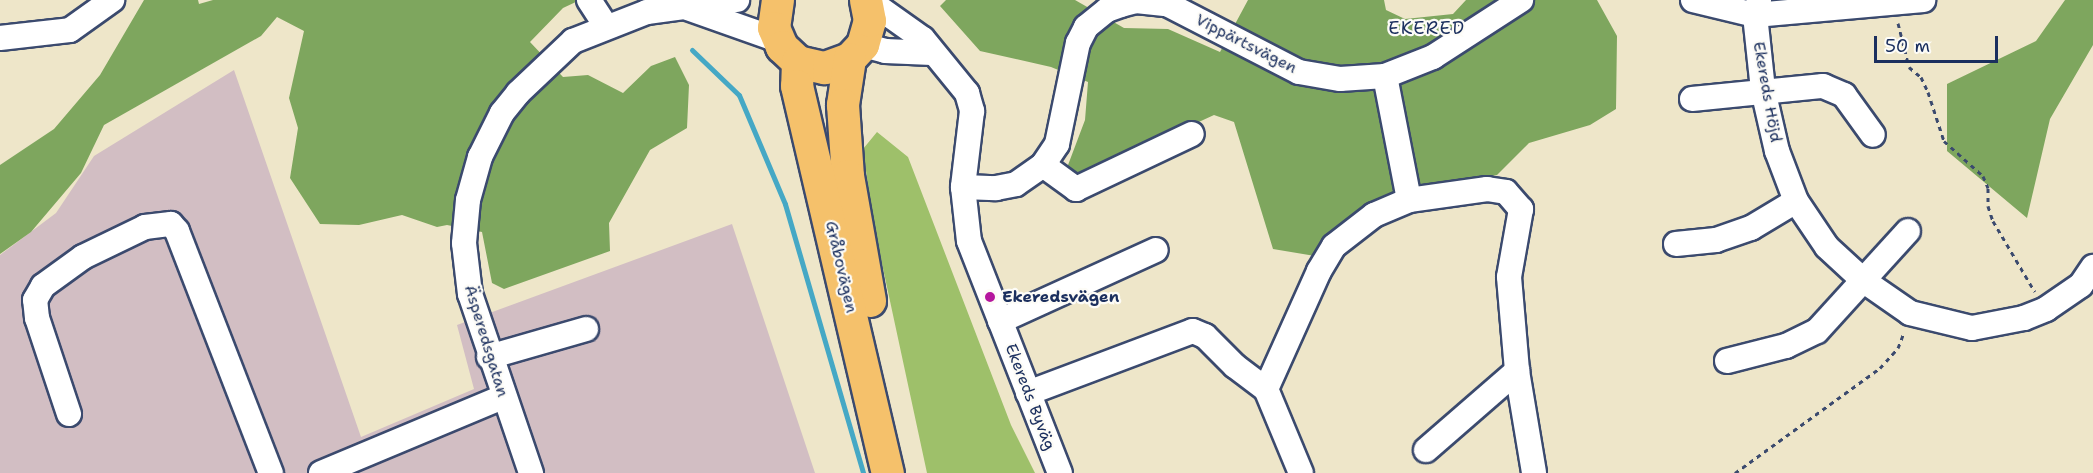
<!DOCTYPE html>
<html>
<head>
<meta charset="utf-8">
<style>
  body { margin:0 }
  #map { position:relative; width:2093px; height:473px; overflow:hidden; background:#eee6c9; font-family:"Shantell Sans",sans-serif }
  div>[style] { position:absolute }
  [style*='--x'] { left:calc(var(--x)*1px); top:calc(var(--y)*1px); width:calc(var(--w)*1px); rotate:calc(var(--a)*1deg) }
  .industrial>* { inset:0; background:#d2bec3 }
  .green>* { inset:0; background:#9ec06a }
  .forest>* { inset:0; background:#7ea65e }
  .stream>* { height:5px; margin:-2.5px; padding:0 2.5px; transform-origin:2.5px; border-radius:2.5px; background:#45a8c5 }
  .path>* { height:3px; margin-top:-1.5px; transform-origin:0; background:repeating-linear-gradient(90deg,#3b4a6e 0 4.5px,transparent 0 9px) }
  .roads { filter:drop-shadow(2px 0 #3b4a6e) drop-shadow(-2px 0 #3b4a6e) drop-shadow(0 2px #3b4a6e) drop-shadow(0 -2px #3b4a6e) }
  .minor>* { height:24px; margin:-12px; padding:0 12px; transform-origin:12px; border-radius:12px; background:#fff }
  .major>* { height:32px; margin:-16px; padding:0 16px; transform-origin:16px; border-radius:16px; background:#f5c16b }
  .dots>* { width:16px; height:16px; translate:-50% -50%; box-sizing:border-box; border:3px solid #fdfcf7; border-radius:50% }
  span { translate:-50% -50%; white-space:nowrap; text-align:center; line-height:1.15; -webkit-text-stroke:4.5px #fdfcf7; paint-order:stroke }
  .street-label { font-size:16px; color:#1b2f5e }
  .poi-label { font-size:16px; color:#1b2f5e; font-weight:700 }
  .left { translate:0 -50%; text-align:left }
  .neighbourhood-label { font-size:18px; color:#1b2f5e; letter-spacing:1.5px }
  .scale { position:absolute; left:1874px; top:36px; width:124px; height:27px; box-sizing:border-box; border:3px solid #1b2f5e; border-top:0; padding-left:8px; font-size:18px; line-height:21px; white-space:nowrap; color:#1b2f5e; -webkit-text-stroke:4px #fdfcf7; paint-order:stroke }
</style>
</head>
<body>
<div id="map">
  <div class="industrial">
    <i style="clip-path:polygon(234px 70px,361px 437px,474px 389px,457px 325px,732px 224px,815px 473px,0 473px,0 255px,56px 213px,94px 156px)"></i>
  </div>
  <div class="green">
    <i style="clip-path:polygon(877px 132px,908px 157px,1011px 425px,1035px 473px,927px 473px,873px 222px,863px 149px)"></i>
  </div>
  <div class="forest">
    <i style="clip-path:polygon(144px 0,198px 0,199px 4px,213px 0,580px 0,563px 8px,530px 42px,563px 77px,588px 75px,623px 93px,651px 66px,675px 57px,689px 85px,687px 128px,650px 150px,609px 223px,610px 251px,504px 289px,492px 283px,482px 232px,447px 225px,437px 227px,402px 215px,359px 225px,320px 224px,290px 178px,298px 128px,289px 98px,304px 31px,277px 17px,261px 36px,104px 125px,81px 173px,31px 232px,0 254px,0 165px,54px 129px,100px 75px)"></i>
    <i style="clip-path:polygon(946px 0,1075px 0,1124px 28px,1168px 29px,1220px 52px,1248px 0,1384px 0,1386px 10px,1405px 19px,1453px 14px,1466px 0,1597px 0,1617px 36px,1616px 109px,1590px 125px,1529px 143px,1497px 175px,1389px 195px,1358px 210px,1315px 256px,1273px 249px,1234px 122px,1214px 115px,1079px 177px,1065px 173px,1085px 120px,1088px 82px,1051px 67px,980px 51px,940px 6px)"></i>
    <i style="clip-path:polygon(2065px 0,2093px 0,2093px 45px,2050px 119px,2027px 218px,1947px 151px,1947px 84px,2036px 41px)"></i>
  </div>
  <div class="stream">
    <i style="--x:692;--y:50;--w:65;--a:43.8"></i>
    <i style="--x:739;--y:95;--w:118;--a:67.1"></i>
    <i style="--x:785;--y:204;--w:280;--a:73.8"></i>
  </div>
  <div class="path">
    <i style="--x:1898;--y:23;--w:45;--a:76"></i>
    <i style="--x:1909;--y:67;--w:16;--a:40"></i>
    <i style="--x:1921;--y:77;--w:17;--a:65"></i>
    <i style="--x:1928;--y:92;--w:52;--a:71.9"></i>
    <i style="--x:1944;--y:141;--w:52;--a:41.9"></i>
    <i style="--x:1983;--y:176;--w:13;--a:67"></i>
    <i style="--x:1988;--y:188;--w:18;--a:90"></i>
    <i style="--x:1988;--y:206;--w:16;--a:72"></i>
    <i style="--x:1993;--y:221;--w:82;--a:59.4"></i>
    <i style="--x:1735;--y:473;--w:179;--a:-35.9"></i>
    <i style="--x:1880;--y:368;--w:27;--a:-48"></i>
    <i style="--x:1898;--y:348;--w:17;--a:-69"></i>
  </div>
  <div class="roads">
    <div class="minor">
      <i style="--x:589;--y:0;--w:31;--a:57"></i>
      <i style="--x:868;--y:0;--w:67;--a:35.3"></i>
      <i style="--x:923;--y:39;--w:70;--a:50.8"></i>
      <i style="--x:967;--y:93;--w:19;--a:74"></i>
      <i style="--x:972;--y:111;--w:77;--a:96.8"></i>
      <i style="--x:963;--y:187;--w:54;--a:83.7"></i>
      <i style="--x:969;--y:241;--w:249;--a:68.6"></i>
      <i style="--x:1693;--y:0;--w:64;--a:13.6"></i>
      <i style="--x:1755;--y:15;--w:169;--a:-5.1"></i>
      <i style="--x:1759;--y:0;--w:16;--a:105"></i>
      <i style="--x:1755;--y:15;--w:75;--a:83.9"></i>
      <i style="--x:1763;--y:90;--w:63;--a:77.1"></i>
      <i style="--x:1777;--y:151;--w:53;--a:69.2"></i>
      <i style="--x:1796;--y:201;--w:55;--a:56"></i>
      <i style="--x:1827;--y:247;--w:50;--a:42.6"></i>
      <i style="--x:1864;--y:281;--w:56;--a:34.8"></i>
      <i style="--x:1910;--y:313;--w:64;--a:13.6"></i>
      <i style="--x:1972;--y:328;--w:53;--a:-10.9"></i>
      <i style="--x:2024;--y:318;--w:24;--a:-22"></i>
      <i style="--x:2046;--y:309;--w:42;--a:-34.4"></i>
      <i style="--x:2081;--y:285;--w:22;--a:-56"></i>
      <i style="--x:690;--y:9;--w:93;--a:19.4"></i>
      <i style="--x:0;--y:38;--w:70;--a:-6.5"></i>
      <i style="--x:70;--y:30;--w:52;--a:-35.5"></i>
      <i style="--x:863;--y:45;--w:23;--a:15"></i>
      <i style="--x:885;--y:51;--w:47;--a:2.4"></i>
      <i style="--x:1385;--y:76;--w:126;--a:79"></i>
      <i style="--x:1409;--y:200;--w:79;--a:-8"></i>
      <i style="--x:1487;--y:189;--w:19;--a:9"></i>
      <i style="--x:1506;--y:192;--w:23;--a:49"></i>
      <i style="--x:1521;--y:209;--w:69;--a:100"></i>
      <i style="--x:1509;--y:277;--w:94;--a:85.1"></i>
      <i style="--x:1517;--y:371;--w:103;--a:80.5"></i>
      <i style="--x:1692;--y:99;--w:132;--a:-5.7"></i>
      <i style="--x:1823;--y:86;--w:23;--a:23"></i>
      <i style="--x:1844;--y:95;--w:49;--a:54.1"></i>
      <i style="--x:1043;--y:165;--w:41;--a:36"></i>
      <i style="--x:1076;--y:189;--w:128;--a:-25.4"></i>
      <i style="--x:963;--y:187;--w:33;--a:2"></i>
      <i style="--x:996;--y:188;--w:20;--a:-11"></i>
      <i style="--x:1016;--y:184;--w:33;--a:-35"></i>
      <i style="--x:1043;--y:165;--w:25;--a:-56"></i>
      <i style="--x:1057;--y:144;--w:103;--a:-78.3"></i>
      <i style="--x:1078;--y:43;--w:18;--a:-63"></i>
      <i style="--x:1086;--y:27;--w:27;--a:-39"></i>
      <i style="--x:1107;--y:10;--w:15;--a:-20"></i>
      <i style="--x:1121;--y:5;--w:16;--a:-15"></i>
      <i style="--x:1136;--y:1;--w:31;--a:6"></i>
      <i style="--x:1167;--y:4;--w:148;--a:27.3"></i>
      <i style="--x:1299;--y:72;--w:42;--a:9.7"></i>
      <i style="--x:1340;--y:79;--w:45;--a:-3.8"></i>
      <i style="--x:1385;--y:76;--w:52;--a:-21.6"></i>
      <i style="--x:1433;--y:57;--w:105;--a:-32.9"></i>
      <i style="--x:1676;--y:244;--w:40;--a:-5.7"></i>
      <i style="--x:1716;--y:240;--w:37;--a:-19"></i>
      <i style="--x:1751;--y:228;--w:52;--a:-31"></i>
      <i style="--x:1000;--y:321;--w:171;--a:-24.5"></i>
      <i style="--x:489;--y:357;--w:101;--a:-16.1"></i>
      <i style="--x:1727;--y:361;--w:61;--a:-14.3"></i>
      <i style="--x:1786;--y:346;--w:34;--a:-26"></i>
      <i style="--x:1817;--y:331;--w:135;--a:-47.7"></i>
      <i style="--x:1266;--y:389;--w:91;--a:67.4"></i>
      <i style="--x:1028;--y:393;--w:176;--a:-20.6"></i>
      <i style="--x:1193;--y:331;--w:13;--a:23"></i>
      <i style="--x:1205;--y:336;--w:42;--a:45"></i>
      <i style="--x:1235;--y:366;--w:39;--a:37"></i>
      <i style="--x:1266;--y:389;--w:129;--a:-65.8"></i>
      <i style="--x:1319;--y:271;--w:29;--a:-59"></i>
      <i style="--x:1334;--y:246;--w:51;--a:-37.8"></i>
      <i style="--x:1374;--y:215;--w:38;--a:-23"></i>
      <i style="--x:69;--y:414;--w:101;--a:-108.4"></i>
      <i style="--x:37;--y:318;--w:18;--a:-96"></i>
      <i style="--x:35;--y:300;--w:16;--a:-60"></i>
      <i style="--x:43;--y:286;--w:49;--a:-35.9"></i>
      <i style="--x:83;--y:257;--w:69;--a:-25.8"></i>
      <i style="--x:145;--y:227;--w:26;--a:-7"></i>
      <i style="--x:171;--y:224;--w:9;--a:49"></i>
      <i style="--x:177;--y:231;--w:260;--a:68.8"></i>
      <i style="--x:1426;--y:450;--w:121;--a:-41"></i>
      <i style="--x:321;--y:473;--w:197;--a:-22.7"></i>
      <i style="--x:531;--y:473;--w:189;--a:-108.8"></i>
      <i style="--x:470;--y:294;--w:51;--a:-96.7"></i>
      <i style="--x:464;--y:243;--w:43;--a:-84.7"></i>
      <i style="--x:468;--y:200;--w:45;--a:-74.4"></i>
      <i style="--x:480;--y:157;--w:49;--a:-63.4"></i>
      <i style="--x:502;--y:113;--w:26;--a:-51"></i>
      <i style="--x:518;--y:93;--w:76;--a:-43.4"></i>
      <i style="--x:573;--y:41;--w:79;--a:-21.4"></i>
      <i style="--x:647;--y:12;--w:91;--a:-7.6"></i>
    </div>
    <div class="major">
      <i style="--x:778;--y:0;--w:28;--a:98"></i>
      <i style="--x:774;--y:28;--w:21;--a:67"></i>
      <i style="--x:782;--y:47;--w:22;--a:43"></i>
      <i style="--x:798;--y:62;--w:28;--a:13"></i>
      <i style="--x:825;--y:68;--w:27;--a:-20"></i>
      <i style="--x:850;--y:59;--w:19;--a:-47"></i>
      <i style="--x:863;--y:45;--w:25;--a:-74"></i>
      <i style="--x:870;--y:21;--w:21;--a:-101"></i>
      <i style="--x:850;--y:59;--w:47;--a:98.7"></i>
      <i style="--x:843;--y:105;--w:71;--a:86"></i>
      <i style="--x:848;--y:176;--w:127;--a:80"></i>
      <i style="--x:798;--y:62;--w:24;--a:92"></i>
      <i style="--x:797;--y:86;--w:398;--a:76.8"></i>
    </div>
  </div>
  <div class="dots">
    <i style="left:990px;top:297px;background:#b5179e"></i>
  </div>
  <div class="street-label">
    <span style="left:1246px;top:44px;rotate:27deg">Vippärtsvägen</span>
    <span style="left:1767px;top:92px;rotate:80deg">Ekereds Höjd</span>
    <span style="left:841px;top:267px;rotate:77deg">Gråbovägen</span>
    <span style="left:486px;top:341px;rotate:73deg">Äsperedsgatan</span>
    <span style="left:1030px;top:397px;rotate:69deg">Ekereds Byväg</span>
  </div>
  <div class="poi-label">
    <span class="left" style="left:1002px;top:297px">Ekeredsvägen</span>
  </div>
  <div class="neighbourhood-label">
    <span style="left:1427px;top:28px">EKERED</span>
  </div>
  <div class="scale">50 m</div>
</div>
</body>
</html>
